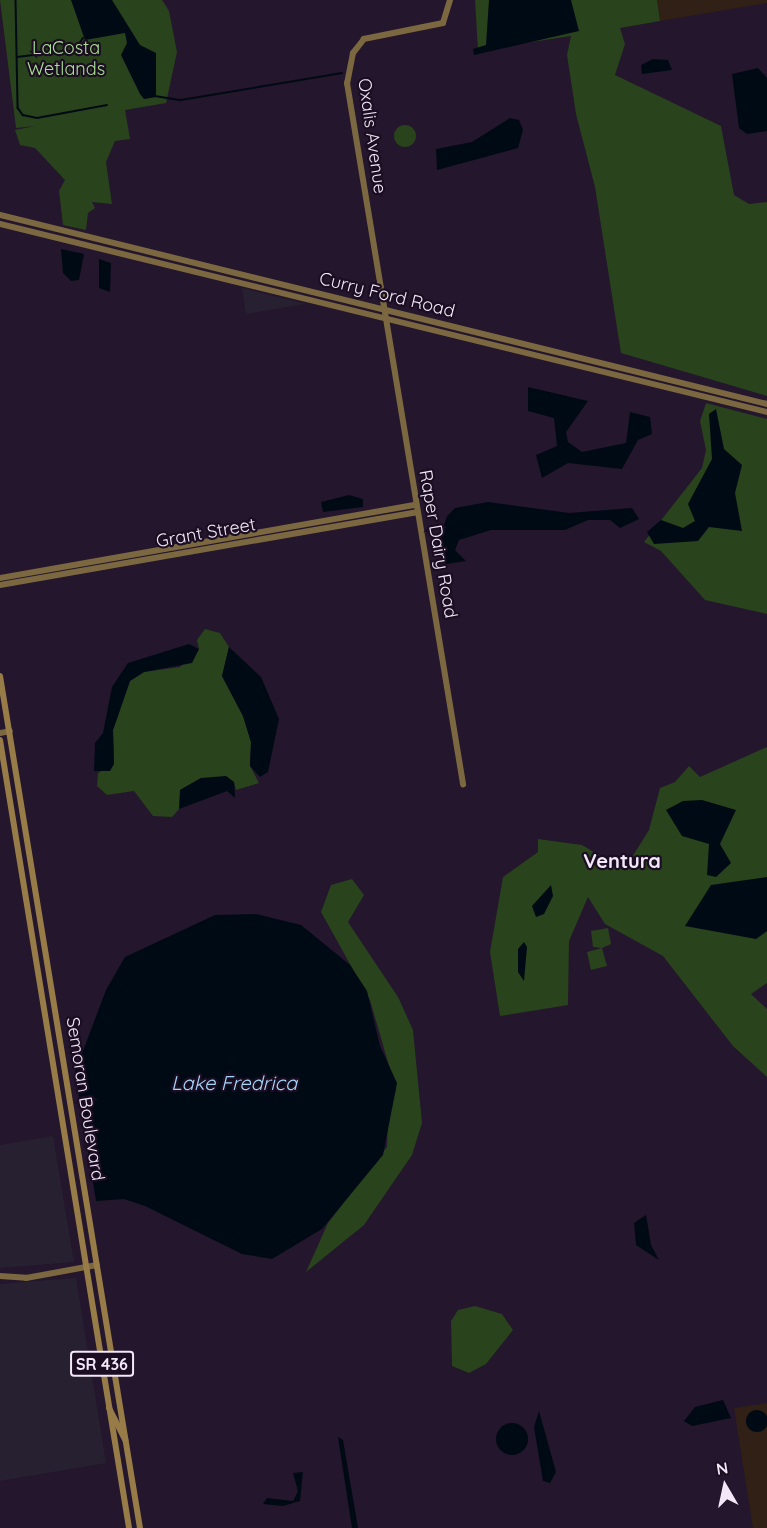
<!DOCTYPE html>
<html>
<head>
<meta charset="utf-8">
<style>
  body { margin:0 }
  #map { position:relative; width:767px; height:1528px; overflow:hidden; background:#24162c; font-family:Quicksand,sans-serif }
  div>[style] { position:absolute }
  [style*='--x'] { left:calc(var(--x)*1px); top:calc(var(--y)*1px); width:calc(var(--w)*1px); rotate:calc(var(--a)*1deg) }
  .commercial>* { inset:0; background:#272030 }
  .education>* { inset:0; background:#302016 }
  .green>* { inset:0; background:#29431c }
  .round { border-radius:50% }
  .water>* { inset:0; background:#000a15 }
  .stream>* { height:1.5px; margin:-0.75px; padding:0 0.75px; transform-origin:0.75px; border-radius:0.75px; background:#000a15 }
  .secondary>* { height:6px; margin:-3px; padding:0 3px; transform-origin:3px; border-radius:3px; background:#7c6840 }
  .primary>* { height:6px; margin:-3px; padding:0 3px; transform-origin:3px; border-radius:3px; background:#977c48 }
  span { translate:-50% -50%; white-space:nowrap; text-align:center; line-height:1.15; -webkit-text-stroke:4.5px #1b0d22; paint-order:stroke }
  .shield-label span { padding:2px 4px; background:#1b0d22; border:2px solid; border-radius:4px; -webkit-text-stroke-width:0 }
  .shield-label { font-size:16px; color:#f2e8f8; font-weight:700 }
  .park-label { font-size:18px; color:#a9e091 }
  .street-label { font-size:18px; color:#f2e8f8 }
  .neighbourhood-label { font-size:20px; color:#f2e8f8; font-weight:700 }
  .water-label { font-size:20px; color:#a2d6f9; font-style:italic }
  .north { position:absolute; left:695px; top:1456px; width:60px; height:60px; -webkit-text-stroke:4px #1b0d22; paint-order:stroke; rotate:351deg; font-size:16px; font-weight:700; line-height:24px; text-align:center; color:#f2e8f8 }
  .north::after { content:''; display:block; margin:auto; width:21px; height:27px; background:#f2e8f8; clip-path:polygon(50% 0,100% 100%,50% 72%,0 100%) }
</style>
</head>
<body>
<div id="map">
  <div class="commercial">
    <i style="clip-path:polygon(242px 288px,305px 304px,246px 314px)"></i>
    <i style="clip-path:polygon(53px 1136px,74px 1262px,0 1268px,0 1145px)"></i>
    <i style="clip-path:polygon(76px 1278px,106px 1463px,0 1481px,0 1284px)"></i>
  </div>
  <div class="education">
    <i style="clip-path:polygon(657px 0,767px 0,767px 3px,660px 21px)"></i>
    <i style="clip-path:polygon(767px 1403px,767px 1528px,753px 1528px,734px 1408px)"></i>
  </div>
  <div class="green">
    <i style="clip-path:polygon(0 0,162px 0,169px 11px,177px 52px,166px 103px,125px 110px,130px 139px,115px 141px,106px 162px,112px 204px,92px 202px,95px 208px,88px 213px,86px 230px,63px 225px,59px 191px,65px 180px,35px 148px,20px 145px,15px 130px,35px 126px,16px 128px)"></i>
    <i style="clip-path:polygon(475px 0,657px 0,660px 21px,620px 28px,625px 44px,615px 75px,721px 126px,734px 195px,749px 204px,767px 202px,767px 396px,621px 353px,595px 187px,576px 114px,567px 55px,571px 36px,478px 50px)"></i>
    <i class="round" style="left:394px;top:125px;width:22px;height:22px"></i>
    <i style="clip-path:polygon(706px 403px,767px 419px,767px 614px,705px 600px,661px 551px,644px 542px,702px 468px,706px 450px,700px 421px)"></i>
    <i style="clip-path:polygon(205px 629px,220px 633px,229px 647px,222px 676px,243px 716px,251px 742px,250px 766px,259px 783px,236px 790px,234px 782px,201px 778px,180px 790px,182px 806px,172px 817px,153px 816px,134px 791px,107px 795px,97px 786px,98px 773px,114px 764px,113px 730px,130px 681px,144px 672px,180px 667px,199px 649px,197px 640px)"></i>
    <i style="clip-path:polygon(767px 747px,767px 983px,751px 994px,767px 1009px,767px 1077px,733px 1046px,663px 956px,605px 924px,588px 897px,569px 941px,568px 1005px,500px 1016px,490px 952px,503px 877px,538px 852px,538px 839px,582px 845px,624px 870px,649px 830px,660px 788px,675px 782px,689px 766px,700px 777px)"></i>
    <i style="clip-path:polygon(352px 879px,364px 895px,348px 922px,398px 997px,413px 1030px,422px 1123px,412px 1155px,364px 1225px,306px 1272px,328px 1223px,387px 1147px,388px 1113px,396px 1090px,370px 1000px,321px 912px,331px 885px)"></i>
    <i style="clip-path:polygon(608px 928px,611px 944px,602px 948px,607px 966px,591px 970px,587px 952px,602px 948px,593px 947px,591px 931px)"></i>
    <i style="clip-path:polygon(475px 1306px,502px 1314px,513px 1330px,486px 1364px,469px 1373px,452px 1366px,451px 1321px,458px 1310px)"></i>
  </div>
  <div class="water">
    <i style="clip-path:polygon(71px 0,112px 0,140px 45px,156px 53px,156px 97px,144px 99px,140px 94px,121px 55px,127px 43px,125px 33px,85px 40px)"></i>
    <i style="clip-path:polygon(489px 0,571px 0,579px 31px,474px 55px,473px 49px,486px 45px)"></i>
    <i style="clip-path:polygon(653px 59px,668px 60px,672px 70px,642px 74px,641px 65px)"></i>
    <i style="clip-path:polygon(758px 68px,767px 78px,767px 131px,747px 134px,739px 128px,732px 74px)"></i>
    <i style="clip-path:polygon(510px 118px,519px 120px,523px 130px,518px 148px,437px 170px,436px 149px,472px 142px)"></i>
    <i style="clip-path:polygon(61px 249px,84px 254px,79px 280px,71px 281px,63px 273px)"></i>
    <i style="clip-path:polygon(99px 259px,111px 263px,110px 292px,99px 288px)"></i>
    <i style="clip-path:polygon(528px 387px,588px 401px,566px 432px,568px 442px,582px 452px,626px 443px,630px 412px,650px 417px,652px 434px,638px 440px,622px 469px,568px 463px,542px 478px,536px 455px,557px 446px,554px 418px,528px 411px)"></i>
    <i style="clip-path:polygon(716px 409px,724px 449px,742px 465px,735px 493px,742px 531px,709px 527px,698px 541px,654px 544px,647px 532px,661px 520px,683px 528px,695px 521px,688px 504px,712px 459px,709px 414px)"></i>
    <i style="clip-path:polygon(349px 495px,363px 499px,363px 507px,323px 512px,321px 502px)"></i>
    <i style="clip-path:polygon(488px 502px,569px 513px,632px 508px,639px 519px,620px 528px,610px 520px,588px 520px,565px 530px,491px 530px,459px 540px,455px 550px,466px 561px,446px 564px,436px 549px,447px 516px,455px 508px)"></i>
    <i style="clip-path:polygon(189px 644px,199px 649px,192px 663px,144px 672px,130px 681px,113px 730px,114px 764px,110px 771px,94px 771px,95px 743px,103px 733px,112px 687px,128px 663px)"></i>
    <i style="clip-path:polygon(229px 647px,261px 677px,279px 719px,268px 772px,260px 777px,250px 766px,251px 742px,243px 716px,222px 676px)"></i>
    <i style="clip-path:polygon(226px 776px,234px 782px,235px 798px,227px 791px,179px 809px,180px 790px,201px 778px)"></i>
    <i style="clip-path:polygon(702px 800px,736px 810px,720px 844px,731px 863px,716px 877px,707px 875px,709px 844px,682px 836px,666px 810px,683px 801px)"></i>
    <i style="clip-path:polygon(767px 877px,767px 931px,756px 939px,685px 926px,711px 885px)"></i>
    <i style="clip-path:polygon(551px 885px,553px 896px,544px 914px,536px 917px,532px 906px)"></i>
    <i style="clip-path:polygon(256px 914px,301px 925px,350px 965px,367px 991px,380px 1046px,397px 1083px,383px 1155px,322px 1229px,272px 1259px,242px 1254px,145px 1206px,124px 1199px,96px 1201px,75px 1072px,106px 990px,125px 957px,215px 915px)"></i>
    <i style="clip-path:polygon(524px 942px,527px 947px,524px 981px,518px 972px,518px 949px)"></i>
    <i style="clip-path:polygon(646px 1215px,651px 1245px,659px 1260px,636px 1245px,634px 1223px)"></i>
    <i style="clip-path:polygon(723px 1400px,731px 1418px,692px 1426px,684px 1421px,695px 1407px)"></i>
    <i class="round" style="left:746px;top:1410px;width:22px;height:22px"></i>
    <i style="clip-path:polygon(539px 1411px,556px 1472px,550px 1483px,543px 1481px,534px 1427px)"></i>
    <i class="round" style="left:496px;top:1423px;width:32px;height:32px"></i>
    <i style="clip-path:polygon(338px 1437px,343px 1440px,358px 1528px,352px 1528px)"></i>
    <i style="clip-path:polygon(303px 1472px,300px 1501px,283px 1506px,263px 1504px,267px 1498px,293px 1501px,298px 1491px,293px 1473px)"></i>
  </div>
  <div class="stream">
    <i style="--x:16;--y:0;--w:108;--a:88.9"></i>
    <i style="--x:18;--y:108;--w:9;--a:54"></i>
    <i style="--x:23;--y:115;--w:14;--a:12"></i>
    <i style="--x:37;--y:118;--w:71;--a:-10.5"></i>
    <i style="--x:17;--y:57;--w:58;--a:-6.9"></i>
    <i style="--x:75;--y:50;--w:14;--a:-56"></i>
    <i style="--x:155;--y:96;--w:26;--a:9"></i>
    <i style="--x:181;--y:100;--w:163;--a:-9.5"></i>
  </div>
  <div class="secondary">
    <i style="--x:450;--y:0;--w:24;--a:107"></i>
    <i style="--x:443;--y:23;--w:81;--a:168.6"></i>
    <i style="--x:364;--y:39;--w:18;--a:128"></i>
    <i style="--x:353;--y:53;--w:31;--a:101"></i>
    <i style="--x:347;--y:83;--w:711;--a:80.6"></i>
    <i style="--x:0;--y:215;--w:790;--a:13.84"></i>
    <i style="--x:0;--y:224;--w:790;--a:13.77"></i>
    <i style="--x:0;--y:578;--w:422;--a:-10"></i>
    <i style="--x:0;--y:585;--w:423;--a:-9.9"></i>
    <i style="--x:0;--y:733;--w:10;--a:-11"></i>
    <i style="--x:0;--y:1276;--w:26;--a:4"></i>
    <i style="--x:26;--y:1278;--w:72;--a:-10.4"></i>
  </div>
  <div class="primary">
    <i style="--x:0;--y:676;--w:863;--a:80.67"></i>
    <i style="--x:0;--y:740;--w:798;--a:80.7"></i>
    <i style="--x:109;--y:1408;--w:36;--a:63"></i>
  </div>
  <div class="shield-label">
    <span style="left:102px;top:1364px">SR 436</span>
  </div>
  <div class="park-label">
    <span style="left:66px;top:59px">LaCosta<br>Wetlands</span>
  </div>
  <div class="street-label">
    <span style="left:372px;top:136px;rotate:82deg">Oxalis Avenue</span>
    <span style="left:387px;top:295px;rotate:14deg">Curry Ford Road</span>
    <span style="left:206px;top:533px;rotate:-10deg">Grant Street</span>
    <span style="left:438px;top:544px;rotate:80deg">Raper Dairy Road</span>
    <span style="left:85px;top:1099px;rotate:81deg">Semoran Boulevard</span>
  </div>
  <div class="neighbourhood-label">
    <span style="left:622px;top:860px">Ventura</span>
  </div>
  <div class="water-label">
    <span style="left:234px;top:1082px">Lake Fredrica</span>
  </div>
  <div class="north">N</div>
</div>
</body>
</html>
